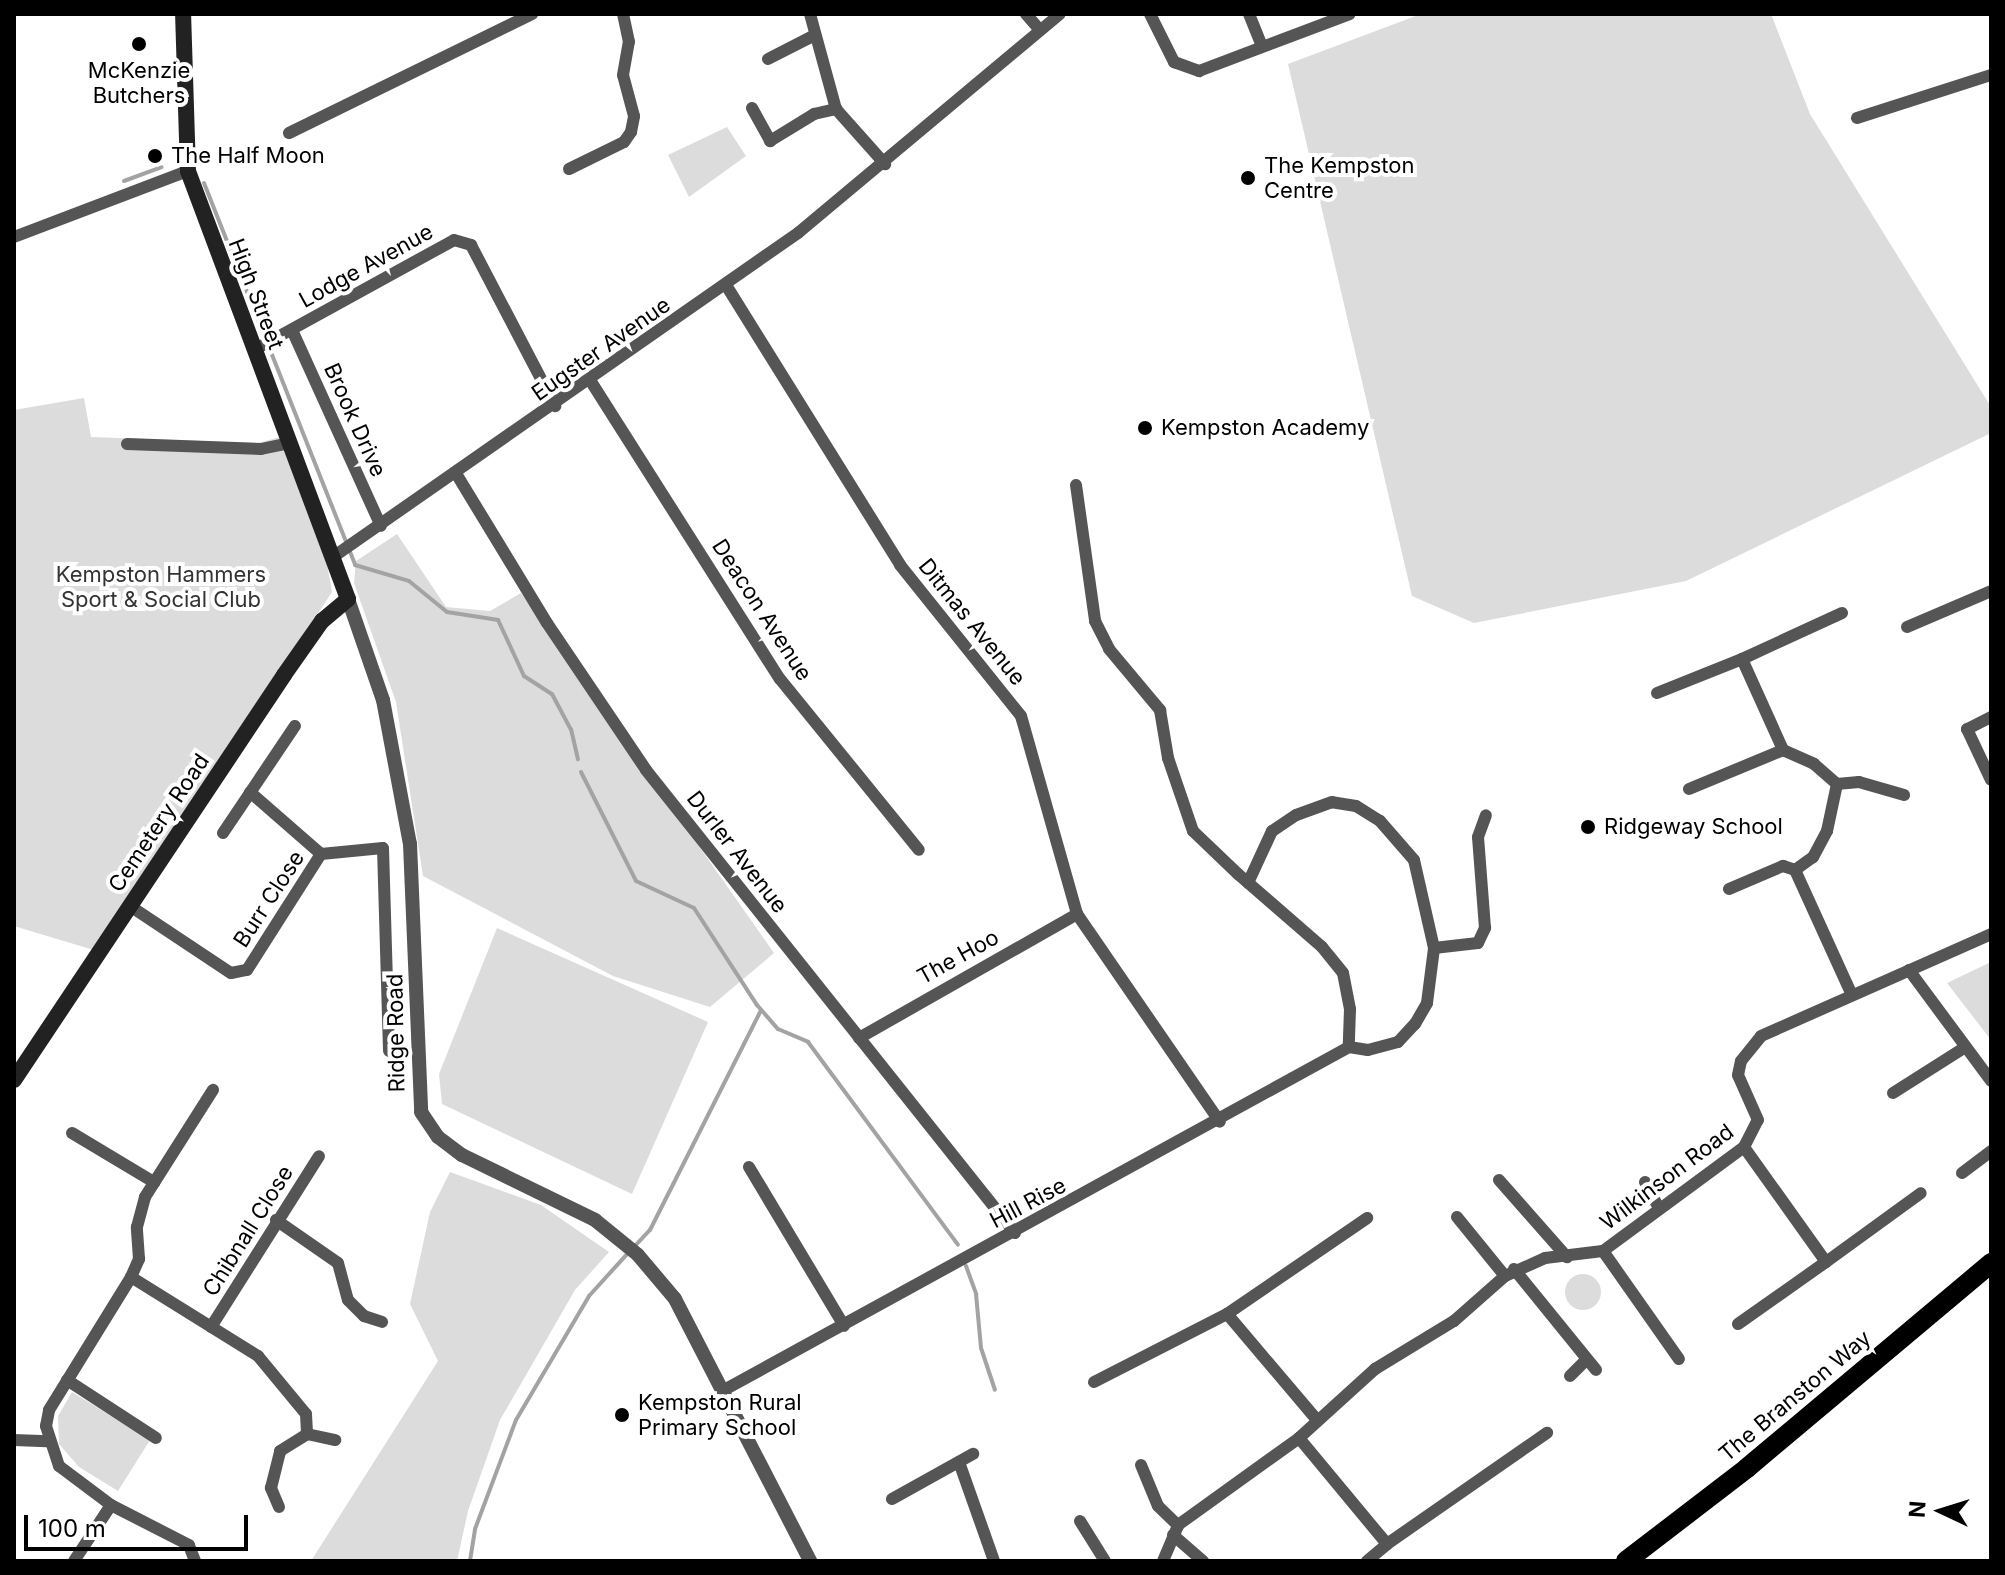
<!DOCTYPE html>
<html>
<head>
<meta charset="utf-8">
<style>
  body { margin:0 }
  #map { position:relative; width:2005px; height:1575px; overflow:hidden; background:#fff; font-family:Inter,sans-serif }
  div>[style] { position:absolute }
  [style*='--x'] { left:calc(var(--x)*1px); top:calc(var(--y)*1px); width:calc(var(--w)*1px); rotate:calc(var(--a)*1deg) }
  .green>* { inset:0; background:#dcdcdc }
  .round { border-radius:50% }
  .stream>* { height:4px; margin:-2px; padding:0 2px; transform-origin:2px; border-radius:2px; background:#a3a3a3 }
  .minor>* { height:12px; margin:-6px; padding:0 6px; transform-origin:6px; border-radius:6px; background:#555 }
  .tertiary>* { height:14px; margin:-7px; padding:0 7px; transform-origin:7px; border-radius:7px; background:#555 }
  .secondary>* { height:16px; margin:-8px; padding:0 8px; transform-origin:8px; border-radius:8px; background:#222 }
  .trunk>* { height:20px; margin:-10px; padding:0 10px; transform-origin:10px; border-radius:10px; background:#000 }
  .dots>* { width:22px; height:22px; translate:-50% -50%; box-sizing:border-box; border:4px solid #fff; border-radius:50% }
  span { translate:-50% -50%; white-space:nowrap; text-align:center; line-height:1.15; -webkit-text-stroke:8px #fff; paint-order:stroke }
  .poi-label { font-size:22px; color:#000 }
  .left { translate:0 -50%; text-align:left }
  .street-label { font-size:22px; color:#000 }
  .park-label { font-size:22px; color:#333 }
  .frame { position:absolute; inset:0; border:16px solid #000; pointer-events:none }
  .north { position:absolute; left:1901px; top:1471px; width:80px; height:80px; -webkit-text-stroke:6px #fff; paint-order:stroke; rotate:274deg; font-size:22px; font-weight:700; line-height:32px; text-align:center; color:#000 }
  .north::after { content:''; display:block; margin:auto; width:28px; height:36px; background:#000; clip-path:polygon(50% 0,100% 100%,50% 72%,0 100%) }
  .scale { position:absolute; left:24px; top:1515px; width:224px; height:36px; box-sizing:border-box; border:4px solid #000; border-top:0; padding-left:10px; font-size:24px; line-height:28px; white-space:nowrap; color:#000; -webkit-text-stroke:6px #fff; paint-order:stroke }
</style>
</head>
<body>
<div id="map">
  <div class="green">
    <i style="clip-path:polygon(1421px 14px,1771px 14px,1810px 114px,1991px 407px,1991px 433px,1686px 581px,1474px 623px,1412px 596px,1288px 64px)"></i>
    <i style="clip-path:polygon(727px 127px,746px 156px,689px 197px,668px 155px)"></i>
    <i style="clip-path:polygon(84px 398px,91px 437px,258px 443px,280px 437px,325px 553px,332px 592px,97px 951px,14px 926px,14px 410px)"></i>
    <i style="clip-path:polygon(397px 534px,446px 607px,490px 611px,521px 593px,774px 953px,710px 1007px,613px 976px,423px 876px,396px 702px,354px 583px,356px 561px)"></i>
    <i style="clip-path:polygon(497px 928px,708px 1022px,632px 1194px,442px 1104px,439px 1074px)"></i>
    <i style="clip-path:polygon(1991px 962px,1991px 1040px,1947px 983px)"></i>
    <i style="clip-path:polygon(450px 1172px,541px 1205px,609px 1252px,575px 1290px,500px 1420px,468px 1511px,457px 1561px,311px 1561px,438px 1361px,410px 1304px,430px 1212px)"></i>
    <i class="round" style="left:1565px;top:1274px;width:36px;height:36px"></i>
    <i style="clip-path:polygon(72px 1392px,150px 1440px,118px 1491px,79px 1467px,59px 1444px,58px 1416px)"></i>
  </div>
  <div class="stream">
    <i style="--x:124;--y:181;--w:40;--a:-20.2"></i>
    <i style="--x:204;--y:183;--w:411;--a:68.4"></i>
    <i style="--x:355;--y:565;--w:56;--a:16.5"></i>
    <i style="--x:409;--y:581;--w:49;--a:39.2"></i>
    <i style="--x:447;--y:612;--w:52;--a:8.9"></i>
    <i style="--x:498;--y:620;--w:62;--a:65.1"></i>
    <i style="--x:524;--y:676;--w:33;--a:33"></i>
    <i style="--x:552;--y:694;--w:40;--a:62"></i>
    <i style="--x:571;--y:729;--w:31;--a:77"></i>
    <i style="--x:581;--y:772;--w:122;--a:63.2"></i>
    <i style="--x:636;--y:881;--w:64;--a:25"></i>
    <i style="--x:694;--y:908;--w:116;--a:57"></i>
    <i style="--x:757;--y:1005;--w:32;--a:49"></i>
    <i style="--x:778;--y:1029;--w:33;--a:23"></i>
    <i style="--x:808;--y:1042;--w:252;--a:53.5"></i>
    <i style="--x:634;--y:1247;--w:23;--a:-47"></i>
    <i style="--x:650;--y:1230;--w:246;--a:-63.2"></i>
    <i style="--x:966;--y:1266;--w:30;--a:70"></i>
    <i style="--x:976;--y:1294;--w:54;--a:84.7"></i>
    <i style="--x:981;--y:1348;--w:44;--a:71.6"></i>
    <i style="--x:470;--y:1561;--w:32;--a:-81"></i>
    <i style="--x:475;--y:1529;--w:116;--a:-69.4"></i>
    <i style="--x:516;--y:1420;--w:144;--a:-59.5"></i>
    <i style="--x:589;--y:1296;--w:58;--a:-47.8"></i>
  </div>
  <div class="minor">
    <i style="--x:810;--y:14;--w:98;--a:74.7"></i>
    <i style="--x:836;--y:109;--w:74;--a:48.3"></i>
    <i style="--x:1026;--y:14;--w:21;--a:49"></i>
    <i style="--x:1150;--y:14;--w:54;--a:63.4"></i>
    <i style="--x:1174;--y:62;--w:27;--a:20"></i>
    <i style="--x:1199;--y:71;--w:161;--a:-20.7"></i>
    <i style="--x:1249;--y:14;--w:35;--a:68"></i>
    <i style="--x:768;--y:59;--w:53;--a:-27.1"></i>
    <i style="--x:752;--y:108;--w:38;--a:61"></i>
    <i style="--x:770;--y:141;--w:52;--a:-31.5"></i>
    <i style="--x:814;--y:114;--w:23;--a:-13"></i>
    <i style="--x:1857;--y:118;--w:141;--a:-17.8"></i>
    <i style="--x:289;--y:133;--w:271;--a:-26.1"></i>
    <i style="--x:569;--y:169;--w:61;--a:-26.1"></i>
    <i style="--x:624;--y:142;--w:12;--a:-55"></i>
    <i style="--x:631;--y:132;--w:16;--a:-79"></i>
    <i style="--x:634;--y:116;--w:42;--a:-105"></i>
    <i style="--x:623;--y:75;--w:34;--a:-80"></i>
    <i style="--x:629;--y:42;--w:29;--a:-102"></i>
    <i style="--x:14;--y:237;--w:186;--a:-20.8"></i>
    <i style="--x:726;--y:285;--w:330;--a:58.1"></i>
    <i style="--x:900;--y:565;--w:193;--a:51.3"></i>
    <i style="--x:1021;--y:716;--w:206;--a:74.2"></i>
    <i style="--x:1077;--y:914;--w:252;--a:55.5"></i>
    <i style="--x:292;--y:330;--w:215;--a:65.6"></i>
    <i style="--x:254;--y:350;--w:228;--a:-28.8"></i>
    <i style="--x:454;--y:240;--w:18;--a:16"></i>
    <i style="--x:471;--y:245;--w:182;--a:62.4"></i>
    <i style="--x:590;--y:380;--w:354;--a:57.6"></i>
    <i style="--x:780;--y:679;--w:220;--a:50.9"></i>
    <i style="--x:127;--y:444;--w:134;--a:2.1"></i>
    <i style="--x:261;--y:449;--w:30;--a:-12"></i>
    <i style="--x:457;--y:475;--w:173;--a:58.7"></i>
    <i style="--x:547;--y:623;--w:177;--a:56"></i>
    <i style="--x:646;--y:770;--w:592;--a:51.45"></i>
    <i style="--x:1076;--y:485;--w:137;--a:82"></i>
    <i style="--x:1095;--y:621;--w:31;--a:63"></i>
    <i style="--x:1109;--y:649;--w:80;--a:50.1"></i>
    <i style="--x:1160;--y:710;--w:49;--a:80.5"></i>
    <i style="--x:1168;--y:758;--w:77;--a:71.1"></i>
    <i style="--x:1193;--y:831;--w:62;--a:43.7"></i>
    <i style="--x:1238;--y:874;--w:111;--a:41"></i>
    <i style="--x:1322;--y:947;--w:33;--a:51"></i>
    <i style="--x:1343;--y:973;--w:37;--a:79"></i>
    <i style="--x:1350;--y:1009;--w:38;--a:92"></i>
    <i style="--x:1349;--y:1047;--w:19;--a:9"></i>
    <i style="--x:1368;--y:1050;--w:31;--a:-15"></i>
    <i style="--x:1398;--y:1042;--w:25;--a:-47"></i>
    <i style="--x:1415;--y:1024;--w:24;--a:-60"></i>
    <i style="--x:1427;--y:1003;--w:55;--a:-82.7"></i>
    <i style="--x:1434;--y:948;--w:90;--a:-102.8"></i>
    <i style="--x:1414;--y:860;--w:52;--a:-131.1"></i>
    <i style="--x:1380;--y:821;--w:28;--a:-148"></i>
    <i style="--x:1356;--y:806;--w:24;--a:-171"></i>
    <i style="--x:1332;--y:802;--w:38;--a:160"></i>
    <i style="--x:1296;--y:815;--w:29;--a:146"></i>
    <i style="--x:1272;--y:831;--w:57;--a:114.8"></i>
    <i style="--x:333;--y:557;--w:567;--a:-34.87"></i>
    <i style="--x:798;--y:233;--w:341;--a:-39.9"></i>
    <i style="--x:1842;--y:613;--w:110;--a:155.3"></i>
    <i style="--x:1742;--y:659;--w:100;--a:65.7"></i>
    <i style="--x:1783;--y:750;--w:34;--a:24"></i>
    <i style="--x:1814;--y:764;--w:30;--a:41"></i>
    <i style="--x:1837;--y:784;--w:48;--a:102"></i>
    <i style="--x:1827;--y:831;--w:30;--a:118"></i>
    <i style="--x:1813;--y:857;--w:22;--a:144"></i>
    <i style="--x:1795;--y:870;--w:137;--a:65.5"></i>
    <i style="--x:1907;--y:627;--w:91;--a:-23.2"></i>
    <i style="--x:1657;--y:693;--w:92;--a:-21.8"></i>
    <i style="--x:1991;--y:717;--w:27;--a:153"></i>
    <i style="--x:1967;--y:729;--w:56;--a:64.8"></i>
    <i style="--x:1837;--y:784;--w:22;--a:-5"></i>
    <i style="--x:1859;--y:782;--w:47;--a:16.1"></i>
    <i style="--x:1689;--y:789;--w:102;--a:-22.5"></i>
    <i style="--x:223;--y:833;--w:129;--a:-56.1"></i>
    <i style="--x:321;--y:854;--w:62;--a:-5.5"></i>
    <i style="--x:383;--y:848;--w:203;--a:88.3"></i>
    <i style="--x:1729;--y:889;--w:59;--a:-23.1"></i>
    <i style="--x:1783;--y:866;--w:13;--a:18"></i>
    <i style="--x:130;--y:906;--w:121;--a:33.6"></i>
    <i style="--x:231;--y:973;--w:16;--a:-11"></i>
    <i style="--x:247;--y:970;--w:138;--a:-57.5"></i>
    <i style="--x:321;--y:854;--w:94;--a:-138.9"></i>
    <i style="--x:1434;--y:948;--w:44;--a:-6.5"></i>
    <i style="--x:1478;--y:943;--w:17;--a:-65"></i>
    <i style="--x:1485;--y:928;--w:91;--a:-94.4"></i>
    <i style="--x:1478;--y:837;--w:23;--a:-70"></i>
    <i style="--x:1909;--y:970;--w:138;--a:53.5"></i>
    <i style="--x:859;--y:1038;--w:251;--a:-29.6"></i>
    <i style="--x:1893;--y:1093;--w:84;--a:-32.4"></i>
    <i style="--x:72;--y:1133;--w:96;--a:30.9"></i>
    <i style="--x:749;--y:1167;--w:185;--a:59.1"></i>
    <i style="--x:1962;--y:1173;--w:36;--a:-37"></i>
    <i style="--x:1499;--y:1180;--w:103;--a:48.6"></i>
    <i style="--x:1645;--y:1182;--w:30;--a:62"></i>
    <i style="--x:1457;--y:1217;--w:76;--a:50.9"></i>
    <i style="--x:276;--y:1220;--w:75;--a:34.7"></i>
    <i style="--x:338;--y:1263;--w:38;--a:75"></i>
    <i style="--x:348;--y:1300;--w:23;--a:45"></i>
    <i style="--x:364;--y:1316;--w:19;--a:18"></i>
    <i style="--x:1603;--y:1251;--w:132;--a:54.9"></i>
    <i style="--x:1826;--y:1262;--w:117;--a:-36"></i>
    <i style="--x:1514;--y:1269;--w:130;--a:50.9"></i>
    <i style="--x:131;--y:1277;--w:150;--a:31.9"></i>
    <i style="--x:258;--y:1356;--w:75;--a:50.4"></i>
    <i style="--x:306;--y:1414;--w:20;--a:87"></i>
    <i style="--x:1738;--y:1324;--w:108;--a:-35.2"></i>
    <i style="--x:1826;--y:1262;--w:141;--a:-125.5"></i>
    <i style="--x:211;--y:1327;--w:202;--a:-57.7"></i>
    <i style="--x:1570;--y:1376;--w:23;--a:-45"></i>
    <i style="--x:67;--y:1380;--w:106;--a:33.1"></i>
    <i style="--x:1094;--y:1382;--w:149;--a:-27.1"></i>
    <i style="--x:724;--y:1390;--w:713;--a:-28.76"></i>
    <i style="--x:1317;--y:1420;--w:139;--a:-130.3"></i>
    <i style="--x:1227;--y:1314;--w:170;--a:-34.4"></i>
    <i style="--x:1299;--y:1438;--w:138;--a:50.3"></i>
    <i style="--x:1387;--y:1544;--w:195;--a:-34.8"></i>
    <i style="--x:14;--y:1440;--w:33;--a:2"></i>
    <i style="--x:959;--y:1462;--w:105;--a:70.5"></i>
    <i style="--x:1141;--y:1465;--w:44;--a:67.5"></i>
    <i style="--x:1158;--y:1506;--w:28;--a:44"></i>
    <i style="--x:892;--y:1499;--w:93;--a:-29.1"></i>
    <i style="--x:279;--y:1507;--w:21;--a:-113"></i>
    <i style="--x:271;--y:1488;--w:38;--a:-76"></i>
    <i style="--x:280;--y:1451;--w:32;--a:-32"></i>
    <i style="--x:307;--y:1434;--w:29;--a:12"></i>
    <i style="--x:1080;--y:1521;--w:47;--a:58"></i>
    <i style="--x:1173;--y:1535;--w:40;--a:41"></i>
    <i style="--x:74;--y:1561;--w:67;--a:-56.5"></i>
    <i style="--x:195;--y:1561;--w:17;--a:-111"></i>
    <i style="--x:189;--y:1545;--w:88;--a:-152.9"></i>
    <i style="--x:111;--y:1505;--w:65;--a:-143.1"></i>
    <i style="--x:59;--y:1466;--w:42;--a:-108"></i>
    <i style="--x:46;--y:1426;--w:16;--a:-79"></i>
    <i style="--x:49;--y:1410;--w:156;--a:-58.3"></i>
    <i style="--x:131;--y:1277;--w:20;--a:-66"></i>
    <i style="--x:139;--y:1259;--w:32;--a:-94"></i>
    <i style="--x:137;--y:1227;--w:31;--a:-75"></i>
    <i style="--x:145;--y:1197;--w:127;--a:-57.6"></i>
    <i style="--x:1163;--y:1561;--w:39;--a:-67"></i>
    <i style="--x:1178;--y:1525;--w:149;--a:-35.7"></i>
    <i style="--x:1299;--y:1438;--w:103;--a:-42.2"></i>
    <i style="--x:1375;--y:1369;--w:92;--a:-31.3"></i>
    <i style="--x:1454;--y:1321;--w:68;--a:-41.4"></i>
    <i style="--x:1505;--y:1276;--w:44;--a:-24.2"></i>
    <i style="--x:1545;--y:1258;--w:58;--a:-6.9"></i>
    <i style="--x:1603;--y:1251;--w:175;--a:-36.4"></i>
    <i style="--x:1744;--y:1147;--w:30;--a:-63"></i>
    <i style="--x:1758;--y:1120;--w:49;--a:-114"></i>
    <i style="--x:1738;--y:1075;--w:14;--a:-78"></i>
    <i style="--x:1741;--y:1061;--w:32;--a:-51"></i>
    <i style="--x:1761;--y:1036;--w:252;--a:-23.9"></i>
    <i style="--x:1367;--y:1561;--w:26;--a:-40"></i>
  </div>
  <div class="tertiary">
    <i style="--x:348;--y:599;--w:107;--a:70.9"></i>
    <i style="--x:383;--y:700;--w:147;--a:79.4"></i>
    <i style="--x:410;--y:844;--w:268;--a:87.6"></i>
    <i style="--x:421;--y:1112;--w:30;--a:56"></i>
    <i style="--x:438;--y:1137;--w:30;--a:37"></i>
    <i style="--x:462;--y:1155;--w:148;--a:26"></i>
    <i style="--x:595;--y:1220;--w:55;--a:39.1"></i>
    <i style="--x:638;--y:1255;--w:57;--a:49.9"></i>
    <i style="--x:675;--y:1299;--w:295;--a:62.7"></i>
  </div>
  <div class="secondary">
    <i style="--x:14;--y:1080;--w:487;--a:-56.3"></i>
    <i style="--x:284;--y:675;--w:66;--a:-54.9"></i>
    <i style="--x:322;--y:621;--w:34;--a:-40"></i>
    <i style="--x:348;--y:599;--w:457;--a:-110.5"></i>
    <i style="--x:188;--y:171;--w:157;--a:-91.8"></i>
  </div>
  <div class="trunk">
    <i style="--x:1626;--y:1561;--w:153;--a:-37.5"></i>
    <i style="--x:1747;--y:1468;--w:319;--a:-40"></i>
  </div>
  <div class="dots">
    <i style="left:139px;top:44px;background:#000"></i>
    <i style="left:155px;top:156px;background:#000"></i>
    <i style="left:1248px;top:178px;background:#000"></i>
    <i style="left:1145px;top:428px;background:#000"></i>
    <i style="left:1588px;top:827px;background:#000"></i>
    <i style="left:622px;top:1415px;background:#000"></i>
  </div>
  <div class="poi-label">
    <span style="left:139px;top:83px">McKenzie<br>Butchers</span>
    <span class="left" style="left:171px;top:156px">The Half Moon</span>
    <span class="left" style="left:1264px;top:178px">The Kempston<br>Centre</span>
    <span class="left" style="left:1161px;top:428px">Kempston Academy</span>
    <span class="left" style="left:1604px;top:827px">Ridgeway School</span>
    <span class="left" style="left:638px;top:1415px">Kempston Rural<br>Primary School</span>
  </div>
  <div class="street-label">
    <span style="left:366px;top:266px;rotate:-29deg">Lodge Avenue</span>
    <span style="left:256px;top:294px;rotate:69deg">High Street</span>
    <span style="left:601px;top:349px;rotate:-35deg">Eugster Avenue</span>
    <span style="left:355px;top:420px;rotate:66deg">Brook Drive</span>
    <span style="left:762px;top:610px;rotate:57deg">Deacon Avenue</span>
    <span style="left:972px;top:622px;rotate:51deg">Ditmas Avenue</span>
    <span style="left:159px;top:823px;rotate:-56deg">Cemetery Road</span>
    <span style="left:737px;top:852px;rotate:52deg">Durler Avenue</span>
    <span style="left:269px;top:899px;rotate:-57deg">Burr Close</span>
    <span style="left:958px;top:957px;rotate:-29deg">The Hoo</span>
    <span style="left:396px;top:1033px;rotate:-91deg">Ridge Road</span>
    <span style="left:1667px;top:1177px;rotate:-37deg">Wilkinson Road</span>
    <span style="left:1028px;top:1203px;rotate:-28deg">Hill Rise</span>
    <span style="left:248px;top:1231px;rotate:-58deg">Chibnall Close</span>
    <span style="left:1795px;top:1396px;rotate:-40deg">The Branston Way</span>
  </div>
  <div class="park-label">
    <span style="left:161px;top:587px">Kempston Hammers<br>Sport &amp; Social Club</span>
  </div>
  <div class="frame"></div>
  <div class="north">N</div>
  <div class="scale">100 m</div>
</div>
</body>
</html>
